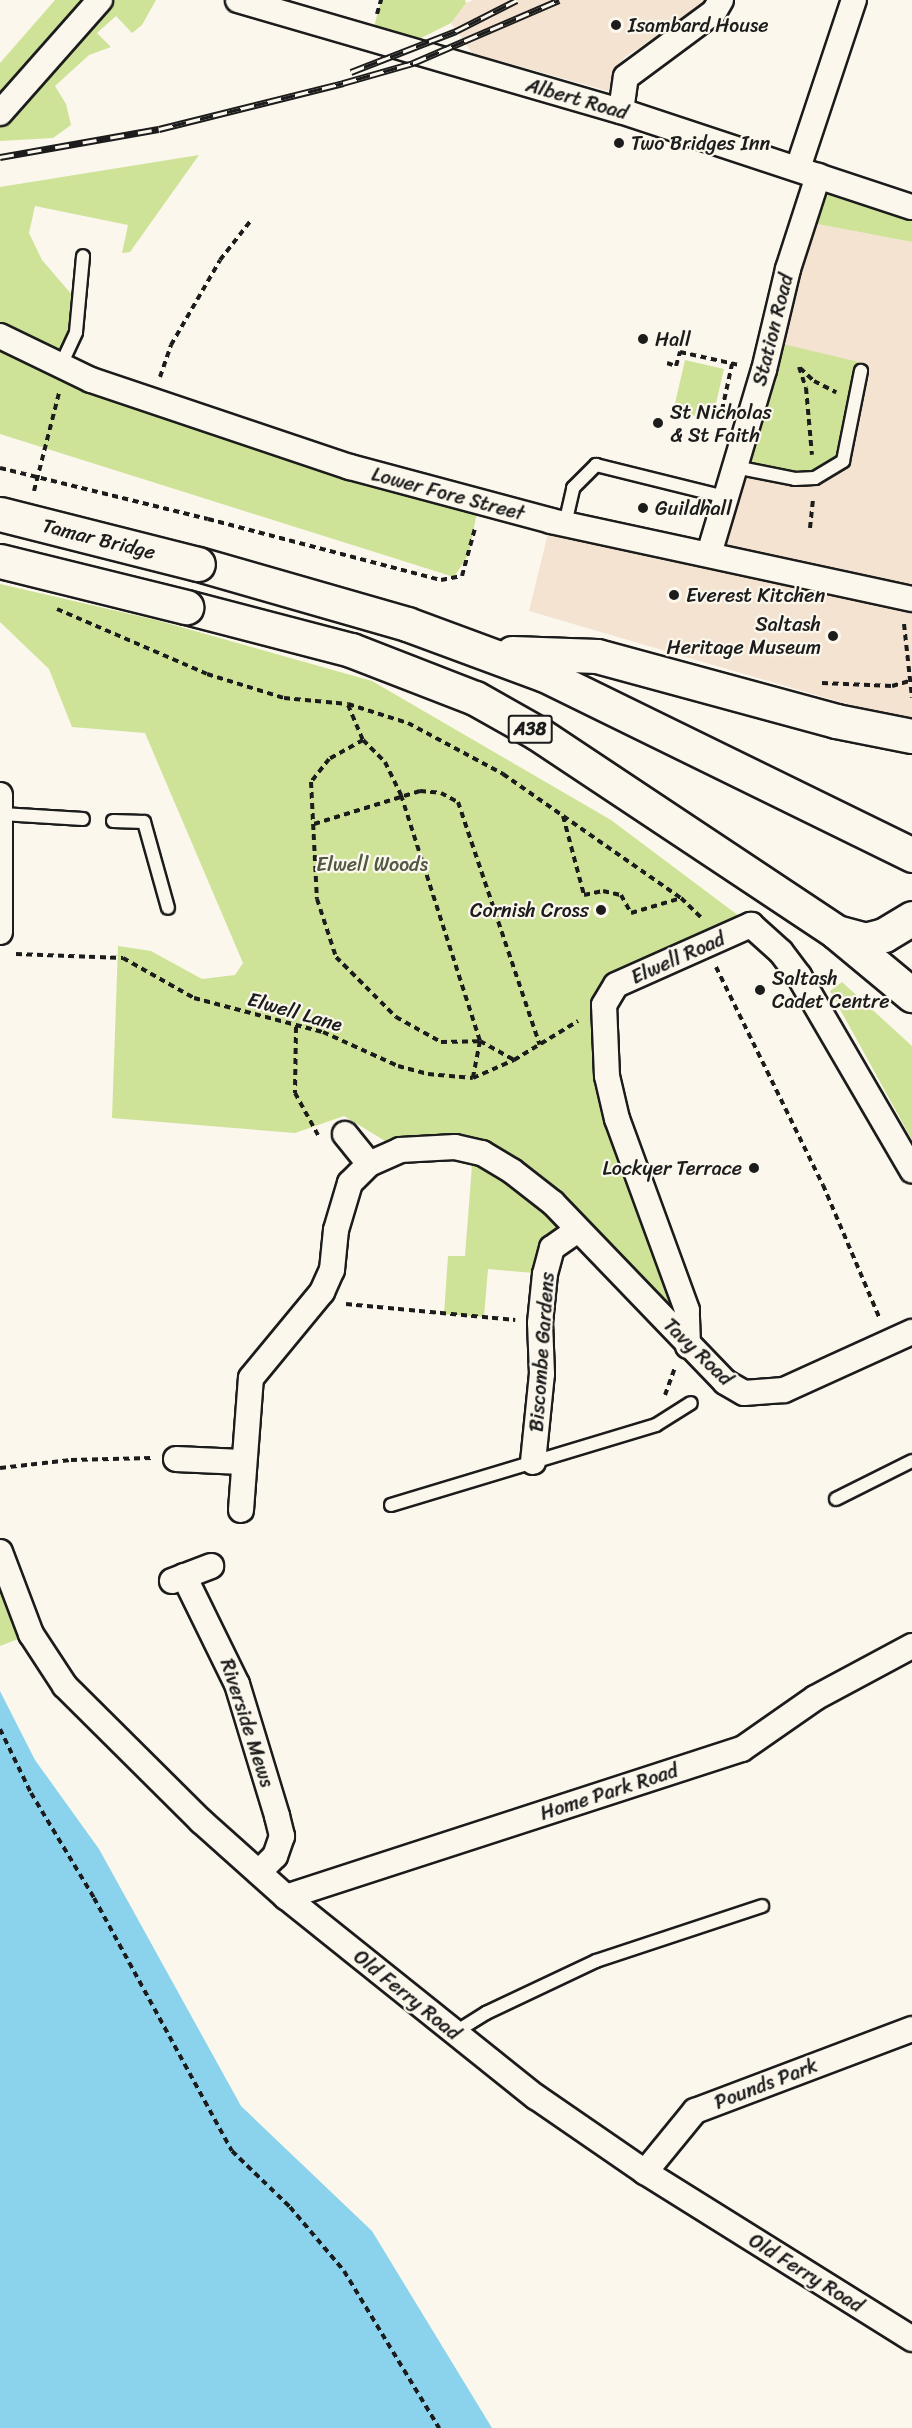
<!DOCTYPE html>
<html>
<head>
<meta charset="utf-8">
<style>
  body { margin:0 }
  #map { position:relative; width:912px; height:2428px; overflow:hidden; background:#fbf7ec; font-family:Sriracha,sans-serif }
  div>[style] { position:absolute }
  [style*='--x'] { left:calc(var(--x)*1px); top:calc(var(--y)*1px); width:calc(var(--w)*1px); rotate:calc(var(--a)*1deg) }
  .built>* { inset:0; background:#f3e3d0 }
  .green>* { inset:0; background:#cee398; transform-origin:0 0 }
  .water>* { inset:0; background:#8bd3ec }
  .path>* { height:4px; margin-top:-2px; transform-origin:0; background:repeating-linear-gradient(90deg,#1c1c1c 0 6px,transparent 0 10.5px) }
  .roads { filter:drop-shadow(2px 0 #1c1c1c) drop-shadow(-2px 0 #1c1c1c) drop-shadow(0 2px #1c1c1c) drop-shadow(0 -2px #1c1c1c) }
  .service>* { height:12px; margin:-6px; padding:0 6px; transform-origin:6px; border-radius:6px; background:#fbf7ec }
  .minor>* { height:24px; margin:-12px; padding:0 12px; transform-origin:12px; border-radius:12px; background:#fbf7ec }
  .trunk>* { height:33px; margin:-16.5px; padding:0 16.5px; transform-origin:16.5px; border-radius:16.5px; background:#fbf7ec }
  .rail>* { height:7px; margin-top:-3.5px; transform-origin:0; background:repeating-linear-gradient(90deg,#fbf7ec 0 14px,#1c1c1c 0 28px); box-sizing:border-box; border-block:2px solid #1c1c1c }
  .path-bridge>* { height:4px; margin-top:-2px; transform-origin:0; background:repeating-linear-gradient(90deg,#1c1c1c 0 6px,transparent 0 10.5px) }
  .bridges { filter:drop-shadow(2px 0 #1c1c1c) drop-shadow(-2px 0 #1c1c1c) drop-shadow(0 2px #1c1c1c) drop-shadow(0 -2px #1c1c1c) }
  .trunk-bridge>* { height:33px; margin:-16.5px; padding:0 16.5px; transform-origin:16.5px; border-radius:16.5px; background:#fbf7ec }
  .dots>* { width:16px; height:16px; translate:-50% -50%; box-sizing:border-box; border:3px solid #fbf7ec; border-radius:50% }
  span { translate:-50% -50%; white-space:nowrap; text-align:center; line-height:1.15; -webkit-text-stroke:4.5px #fbf7ec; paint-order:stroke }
  .shield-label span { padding:2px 4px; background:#fbf7ec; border:2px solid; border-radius:4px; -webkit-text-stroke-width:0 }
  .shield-label { font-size:18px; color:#1c1c1c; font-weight:700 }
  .poi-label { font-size:20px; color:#1c1c1c }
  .left { translate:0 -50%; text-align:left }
  .right { translate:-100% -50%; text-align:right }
  .street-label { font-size:20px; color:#1c1c1c }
  .park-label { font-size:20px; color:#515841 }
</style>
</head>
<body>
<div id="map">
  <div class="built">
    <i style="clip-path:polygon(474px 0,711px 0,624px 58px,608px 91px,472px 53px,451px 23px,466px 3px)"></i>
    <i style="clip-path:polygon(802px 221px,912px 242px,912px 723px,529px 611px,551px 521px,709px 554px)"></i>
  </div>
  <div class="green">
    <i style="clip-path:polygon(55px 0,156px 0,142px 25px,132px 33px,116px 16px,97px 33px,111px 47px,89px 55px,55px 86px,66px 104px,71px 125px,53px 138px,0 141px,0 63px)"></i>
    <i style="clip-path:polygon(381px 0,465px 0,466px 3px,451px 23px,417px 40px,374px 27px)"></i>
    <i style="clip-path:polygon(199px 155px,130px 252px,122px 253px,128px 225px,35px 206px,29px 233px,42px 260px,79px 303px,60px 367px,478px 507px,469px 554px,454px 577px,0 434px,0 351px,6px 340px,0 336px,0 187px)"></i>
    <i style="clip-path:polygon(818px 176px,912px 207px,912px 242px,802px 221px)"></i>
    <i style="clip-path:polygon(770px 341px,863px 363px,843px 461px,815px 478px,735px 467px)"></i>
    <i style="left:685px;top:360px;width:40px;height:52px;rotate:13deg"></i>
    <i style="clip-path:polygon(0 584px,156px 620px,372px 681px,611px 820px,751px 925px,616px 985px,606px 1058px,688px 1346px,576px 1231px,545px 1274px,488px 1269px,484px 1317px,444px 1314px,448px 1256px,465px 1256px,473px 1152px,400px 1150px,344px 1116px,295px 1133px,112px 1118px,118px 946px,151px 951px,202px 979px,235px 975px,243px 963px,145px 733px,72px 727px,49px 669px,0 622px)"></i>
    <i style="clip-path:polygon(842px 982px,912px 1046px,912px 1140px,830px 991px)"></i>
    <i style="clip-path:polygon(0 1550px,31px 1634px,0 1646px)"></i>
  </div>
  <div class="water">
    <i style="clip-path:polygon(0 1691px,35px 1760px,99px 1849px,241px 2106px,372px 2231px,492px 2428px,0 2428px)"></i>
  </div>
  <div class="path">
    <i style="--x:377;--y:14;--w:15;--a:-74"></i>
    <i style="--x:667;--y:363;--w:9;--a:18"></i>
    <i style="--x:676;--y:366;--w:15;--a:-74"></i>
    <i style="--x:680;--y:352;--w:60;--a:12.4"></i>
    <i style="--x:799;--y:367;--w:22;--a:72"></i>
    <i style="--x:806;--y:388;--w:67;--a:84.9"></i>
    <i style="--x:800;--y:368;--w:19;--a:43"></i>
    <i style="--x:814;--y:381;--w:25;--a:27"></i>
    <i style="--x:160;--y:377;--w:34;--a:-71"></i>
    <i style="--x:171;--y:345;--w:98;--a:-60"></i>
    <i style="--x:220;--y:260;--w:52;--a:-52"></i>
    <i style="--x:722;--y:410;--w:47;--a:-77.7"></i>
    <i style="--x:34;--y:491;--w:101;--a:-75.7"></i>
    <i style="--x:208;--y:519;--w:241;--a:14.7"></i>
    <i style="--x:441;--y:580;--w:21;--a:-11"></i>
    <i style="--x:462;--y:576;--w:50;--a:-74.8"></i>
    <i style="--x:810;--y:528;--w:29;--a:-84"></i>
    <i style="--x:57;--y:609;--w:163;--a:23.4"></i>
    <i style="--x:207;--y:674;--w:81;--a:17.3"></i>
    <i style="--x:284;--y:698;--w:64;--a:5.4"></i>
    <i style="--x:348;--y:704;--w:63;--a:17.6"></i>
    <i style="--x:408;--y:723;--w:108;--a:28.2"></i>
    <i style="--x:503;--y:774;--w:217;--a:34.9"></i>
    <i style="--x:681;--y:898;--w:30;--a:44"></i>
    <i style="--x:904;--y:624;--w:74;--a:83.8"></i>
    <i style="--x:822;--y:683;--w:70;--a:2.5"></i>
    <i style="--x:892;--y:686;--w:19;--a:-16"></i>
    <i style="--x:348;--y:705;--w:38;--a:67"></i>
    <i style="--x:363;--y:740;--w:31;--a:45"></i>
    <i style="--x:385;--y:762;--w:37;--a:64"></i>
    <i style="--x:401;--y:795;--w:258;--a:72.2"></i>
    <i style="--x:480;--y:1041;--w:37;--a:101"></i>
    <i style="--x:363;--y:740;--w:39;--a:151"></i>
    <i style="--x:329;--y:759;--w:29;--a:128"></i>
    <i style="--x:311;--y:782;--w:117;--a:87.1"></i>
    <i style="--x:317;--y:899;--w:61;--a:71.9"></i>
    <i style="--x:336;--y:957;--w:85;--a:45"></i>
    <i style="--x:396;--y:1017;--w:51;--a:29.1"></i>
    <i style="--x:441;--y:1042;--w:39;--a:-1"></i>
    <i style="--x:480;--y:1041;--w:39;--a:29"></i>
    <i style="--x:563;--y:816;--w:82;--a:75.1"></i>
    <i style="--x:584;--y:895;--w:19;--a:-12"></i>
    <i style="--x:603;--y:891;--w:18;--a:13"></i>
    <i style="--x:621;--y:895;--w:21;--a:61"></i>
    <i style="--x:631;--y:913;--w:52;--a:-16.7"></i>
    <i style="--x:314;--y:824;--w:111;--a:-17.3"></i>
    <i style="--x:420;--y:791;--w:21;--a:5"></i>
    <i style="--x:441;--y:793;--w:19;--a:28"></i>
    <i style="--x:458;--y:802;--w:256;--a:71.4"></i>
    <i style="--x:16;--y:954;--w:107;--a:2.1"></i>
    <i style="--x:123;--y:958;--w:81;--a:29.4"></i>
    <i style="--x:194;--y:998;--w:133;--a:14.8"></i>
    <i style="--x:323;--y:1032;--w:82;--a:24.4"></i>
    <i style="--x:398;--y:1066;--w:31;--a:15"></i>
    <i style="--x:428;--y:1074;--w:45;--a:5.1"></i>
    <i style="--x:473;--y:1078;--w:45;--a:-23.7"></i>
    <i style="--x:514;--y:1060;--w:75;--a:-31.4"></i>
    <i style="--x:716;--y:967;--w:243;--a:63.9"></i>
    <i style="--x:823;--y:1185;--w:146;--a:67"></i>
    <i style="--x:296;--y:1027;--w:66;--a:90.9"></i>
    <i style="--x:295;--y:1093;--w:48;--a:61.3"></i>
    <i style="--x:346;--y:1304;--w:170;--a:5.4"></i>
    <i style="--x:665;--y:1395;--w:29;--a:-70"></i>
    <i style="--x:0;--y:1468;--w:71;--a:-6.4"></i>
    <i style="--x:71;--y:1460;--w:80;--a:-1.4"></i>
    <i style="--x:0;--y:1729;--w:71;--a:64.2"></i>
    <i style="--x:31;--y:1793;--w:122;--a:59"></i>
    <i style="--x:94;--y:1898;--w:288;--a:61.4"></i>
    <i style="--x:232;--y:2151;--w:81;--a:44"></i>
    <i style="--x:290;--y:2207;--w:84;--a:49.8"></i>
    <i style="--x:344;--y:2271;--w:184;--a:58.8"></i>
  </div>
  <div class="roads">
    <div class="service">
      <i style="--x:60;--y:367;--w:38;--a:-65"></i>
      <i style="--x:76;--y:332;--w:76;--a:-84.7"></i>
      <i style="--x:735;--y:467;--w:61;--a:11.3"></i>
      <i style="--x:795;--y:479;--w:20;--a:-3"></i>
      <i style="--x:815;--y:478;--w:33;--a:-31"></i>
      <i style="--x:843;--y:461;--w:92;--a:-78.7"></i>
      <i style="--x:565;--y:524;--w:37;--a:-77"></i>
      <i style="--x:573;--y:488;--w:33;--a:-45"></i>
      <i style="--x:596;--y:465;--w:133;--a:13.9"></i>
      <i style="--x:2;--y:814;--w:81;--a:3.5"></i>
      <i style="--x:113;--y:821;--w:31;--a:2"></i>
      <i style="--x:144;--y:822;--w:89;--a:74.4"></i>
      <i style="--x:836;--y:1499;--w:85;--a:-26.6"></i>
      <i style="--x:391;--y:1505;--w:277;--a:-16.8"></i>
      <i style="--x:656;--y:1425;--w:41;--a:-32.2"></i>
      <i style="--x:454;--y:2033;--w:38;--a:-32"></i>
      <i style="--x:486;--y:2013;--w:122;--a:-25.3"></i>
      <i style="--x:596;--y:1961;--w:175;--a:-18.3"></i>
    </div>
    <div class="minor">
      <i style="--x:238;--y:0;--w:399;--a:16.2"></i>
      <i style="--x:621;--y:111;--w:306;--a:18.3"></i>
      <i style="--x:621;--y:111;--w:34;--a:-82"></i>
      <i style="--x:626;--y:77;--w:109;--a:-36.5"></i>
      <i style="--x:714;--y:12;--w:14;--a:-60"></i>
      <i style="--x:0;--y:113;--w:151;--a:-48.5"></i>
      <i style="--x:798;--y:168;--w:177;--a:-71.6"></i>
      <i style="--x:0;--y:336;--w:101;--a:25.8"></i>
      <i style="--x:91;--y:380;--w:273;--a:18.6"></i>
      <i style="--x:350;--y:467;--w:208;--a:15"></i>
      <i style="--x:551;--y:521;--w:369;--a:12.2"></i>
      <i style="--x:709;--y:554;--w:192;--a:-73.4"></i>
      <i style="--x:764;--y:370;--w:104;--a:-76.6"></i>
      <i style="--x:788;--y:269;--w:98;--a:-72.1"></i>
      <i style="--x:0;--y:795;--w:137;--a:90"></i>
      <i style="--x:345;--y:1134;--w:38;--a:51"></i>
      <i style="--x:688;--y:1346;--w:36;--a:-92"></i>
      <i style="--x:687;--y:1310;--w:203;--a:-110.1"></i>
      <i style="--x:617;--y:1119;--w:44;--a:-103.1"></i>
      <i style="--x:607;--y:1076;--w:71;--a:-92.4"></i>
      <i style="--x:604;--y:1005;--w:23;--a:-59"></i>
      <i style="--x:616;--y:985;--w:148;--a:-24"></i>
      <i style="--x:751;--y:925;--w:40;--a:42"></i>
      <i style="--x:781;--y:952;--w:30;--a:53"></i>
      <i style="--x:799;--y:976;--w:225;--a:59.8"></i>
      <i style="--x:176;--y:1459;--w:66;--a:2.6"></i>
      <i style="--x:533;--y:1462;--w:88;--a:-84.2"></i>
      <i style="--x:542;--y:1374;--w:51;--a:-92.2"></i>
      <i style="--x:540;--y:1323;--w:49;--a:-84.2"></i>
      <i style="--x:545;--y:1274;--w:27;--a:-75"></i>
      <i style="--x:552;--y:1248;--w:29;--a:-35"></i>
      <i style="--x:241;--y:1510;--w:132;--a:-85.7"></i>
      <i style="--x:251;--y:1378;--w:112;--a:-50.5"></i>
      <i style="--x:322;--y:1292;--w:24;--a:-66"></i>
      <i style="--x:332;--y:1270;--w:40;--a:-84.3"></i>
      <i style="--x:336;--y:1230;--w:49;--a:-73.4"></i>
      <i style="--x:350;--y:1183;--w:27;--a:-45"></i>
      <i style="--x:369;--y:1164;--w:34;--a:-24"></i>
      <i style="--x:400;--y:1150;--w:55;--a:-3.1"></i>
      <i style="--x:455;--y:1147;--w:28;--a:13"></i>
      <i style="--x:482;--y:1153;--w:35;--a:31"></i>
      <i style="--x:512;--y:1171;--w:52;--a:38"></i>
      <i style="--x:553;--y:1203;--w:248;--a:46.1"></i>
      <i style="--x:725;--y:1382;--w:22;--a:30"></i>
      <i style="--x:744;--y:1393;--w:40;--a:-4.3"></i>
      <i style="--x:784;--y:1390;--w:141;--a:-24.4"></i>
      <i style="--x:0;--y:1552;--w:88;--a:69.3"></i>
      <i style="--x:31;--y:1634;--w:62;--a:56.8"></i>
      <i style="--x:65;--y:1686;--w:192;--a:44.8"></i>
      <i style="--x:201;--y:1821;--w:114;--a:41.8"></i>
      <i style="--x:286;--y:1897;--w:320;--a:38.7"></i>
      <i style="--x:536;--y:2097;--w:132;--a:34.5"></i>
      <i style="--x:645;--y:2172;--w:315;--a:32"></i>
      <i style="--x:184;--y:1576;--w:120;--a:63.9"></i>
      <i style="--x:237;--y:1684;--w:138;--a:73.1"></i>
      <i style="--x:277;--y:1816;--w:21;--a:76"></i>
      <i style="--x:282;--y:1836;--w:21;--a:109"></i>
      <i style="--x:275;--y:1856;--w:23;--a:135"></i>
      <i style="--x:172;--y:1581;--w:42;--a:-21"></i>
      <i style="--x:286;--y:1897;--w:479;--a:-18"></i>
      <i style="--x:742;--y:1749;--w:89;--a:-34.9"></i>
      <i style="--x:815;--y:1698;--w:110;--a:-28.2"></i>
      <i style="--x:645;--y:2172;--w:79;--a:-50.7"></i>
      <i style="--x:695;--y:2111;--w:232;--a:-20.7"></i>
    </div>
    <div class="trunk">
      <i style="--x:198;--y:564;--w:217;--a:16"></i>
      <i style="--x:407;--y:624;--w:147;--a:20.3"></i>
      <i style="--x:545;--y:675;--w:409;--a:26.1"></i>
      <i style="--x:186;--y:607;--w:171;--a:14.6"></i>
      <i style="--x:351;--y:650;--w:133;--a:21.2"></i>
      <i style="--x:475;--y:698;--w:71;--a:29.4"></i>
      <i style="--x:537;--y:733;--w:359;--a:33.6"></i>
      <i style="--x:836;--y:932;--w:99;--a:39.7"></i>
      <i style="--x:512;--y:653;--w:85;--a:2"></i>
      <i style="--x:597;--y:656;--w:248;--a:15.2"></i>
      <i style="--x:836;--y:721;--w:77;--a:11.2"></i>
      <i style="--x:836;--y:932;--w:30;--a:15"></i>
      <i style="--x:865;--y:940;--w:20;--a:-15"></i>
      <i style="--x:884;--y:935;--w:33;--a:-31"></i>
    </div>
  </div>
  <div class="rail">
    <i style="--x:351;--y:72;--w:113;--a:-21.3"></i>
    <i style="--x:456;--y:31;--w:68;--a:-26.9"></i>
    <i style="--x:0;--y:157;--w:161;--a:-10"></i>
    <i style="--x:159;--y:129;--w:190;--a:-14"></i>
    <i style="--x:343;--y:83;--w:73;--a:-15.9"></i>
    <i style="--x:413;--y:63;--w:159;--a:-23.3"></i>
  </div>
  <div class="path-bridge">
    <i style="--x:0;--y:468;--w:214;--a:13.8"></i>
  </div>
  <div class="bridges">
    <div class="trunk-bridge">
      <i style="--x:0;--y:514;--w:204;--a:14.2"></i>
      <i style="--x:0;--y:561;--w:192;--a:13.9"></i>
    </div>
  </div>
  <div class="dots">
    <i style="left:616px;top:25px;background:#1c1c1c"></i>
    <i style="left:619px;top:143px;background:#1c1c1c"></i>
    <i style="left:643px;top:339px;background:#1c1c1c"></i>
    <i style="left:658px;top:423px;background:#1c1c1c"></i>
    <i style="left:643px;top:508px;background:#1c1c1c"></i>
    <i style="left:674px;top:595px;background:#1c1c1c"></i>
    <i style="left:833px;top:636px;background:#1c1c1c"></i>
    <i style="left:601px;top:910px;background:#1c1c1c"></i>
    <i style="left:760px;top:990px;background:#1c1c1c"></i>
    <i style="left:754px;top:1168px;background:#1c1c1c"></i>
  </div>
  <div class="shield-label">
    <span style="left:530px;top:729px">A38</span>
  </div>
  <div class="poi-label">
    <span class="left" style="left:628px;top:25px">Isambard House</span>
    <span class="left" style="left:631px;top:143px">Two Bridges Inn</span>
    <span class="left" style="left:655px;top:339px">Hall</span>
    <span class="left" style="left:670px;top:424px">St Nicholas<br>&amp; St Faith</span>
    <span class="left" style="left:655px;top:508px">Guildhall</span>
    <span class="left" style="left:686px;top:595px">Everest Kitchen</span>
    <span class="right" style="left:821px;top:636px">Saltash<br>Heritage Museum</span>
    <span class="right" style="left:589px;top:910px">Cornish Cross</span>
    <span class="left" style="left:772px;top:990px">Saltash<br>Cadet Centre</span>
    <span class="right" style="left:742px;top:1168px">Lockyer Terrace</span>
  </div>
  <div class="street-label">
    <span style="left:577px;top:99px;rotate:16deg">Albert Road</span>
    <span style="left:773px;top:330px;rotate:-76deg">Station Road</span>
    <span style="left:448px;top:494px;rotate:15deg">Lower Fore Street</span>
    <span style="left:99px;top:539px;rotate:14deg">Tamar Bridge</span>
    <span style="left:678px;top:958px;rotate:-24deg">Elwell Road</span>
    <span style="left:295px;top:1012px;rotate:16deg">Elwell Lane</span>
    <span style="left:542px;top:1352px;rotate:-86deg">Biscombe Gardens</span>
    <span style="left:698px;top:1352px;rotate:44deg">Tavy Road</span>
    <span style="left:247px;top:1723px;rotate:72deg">Riverside Mews</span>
    <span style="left:609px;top:1792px;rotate:-18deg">Home Park Road</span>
    <span style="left:407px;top:1995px;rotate:39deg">Old Ferry Road</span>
    <span style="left:766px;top:2084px;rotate:-21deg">Pounds Park</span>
    <span style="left:806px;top:2273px;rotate:32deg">Old Ferry Road</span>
  </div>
  <div class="park-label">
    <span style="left:372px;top:864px">Elwell Woods</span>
  </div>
</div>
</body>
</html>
